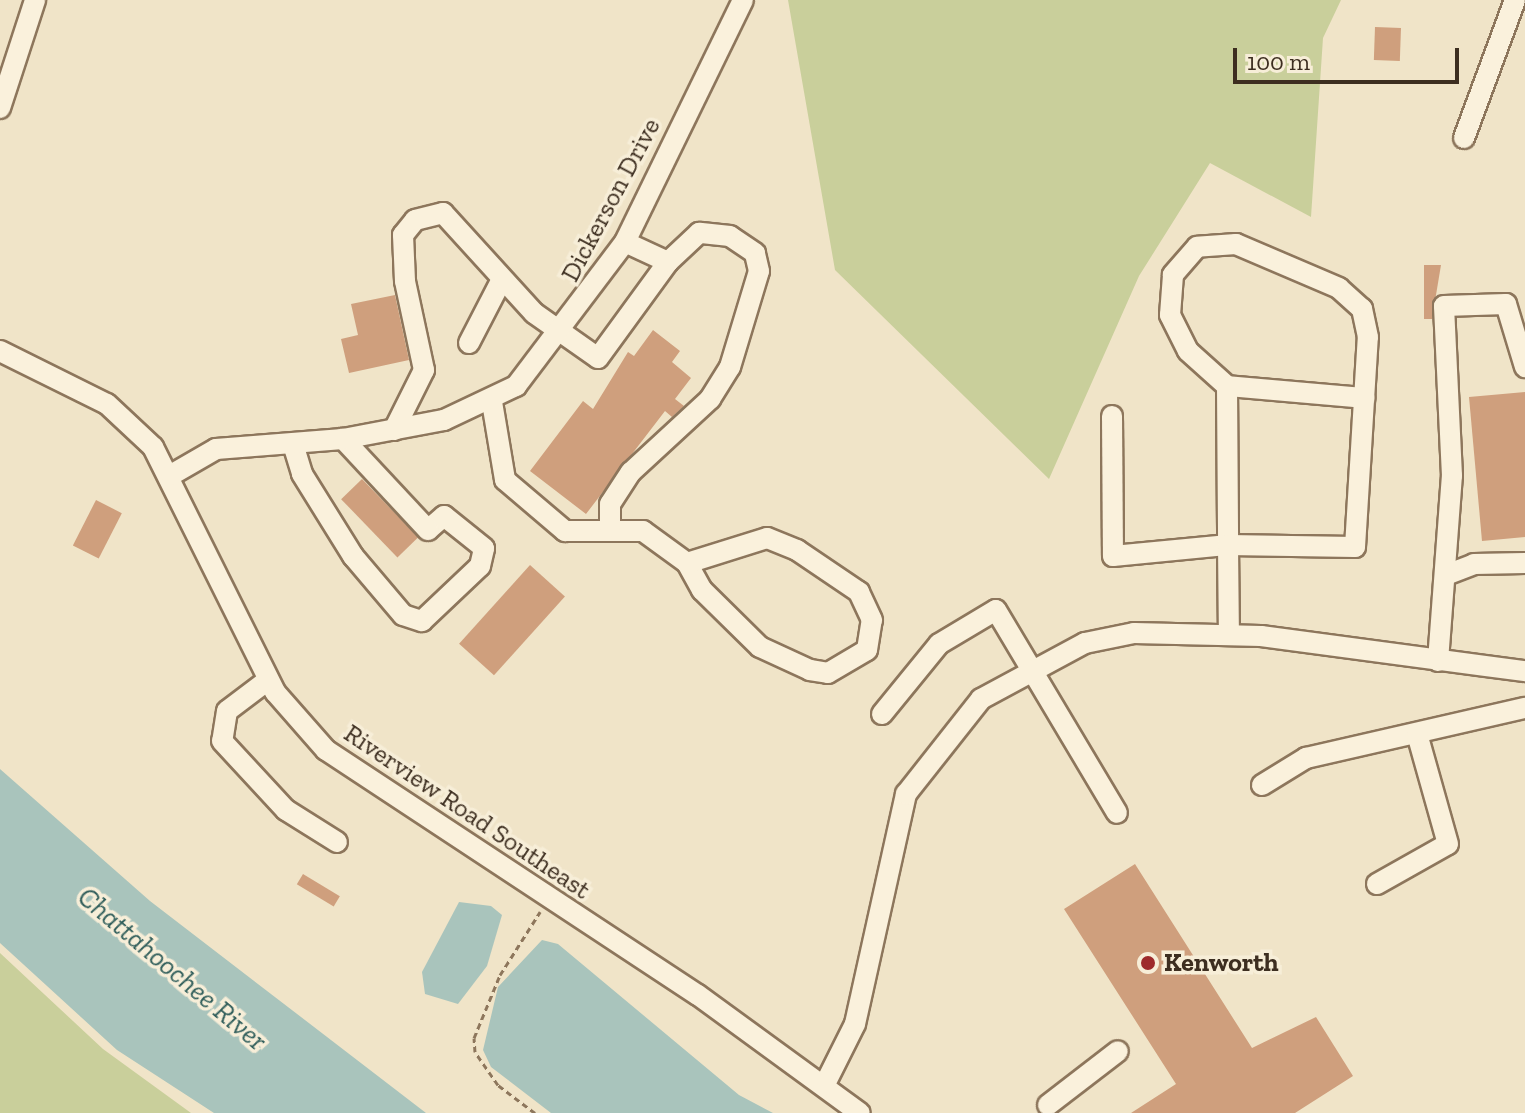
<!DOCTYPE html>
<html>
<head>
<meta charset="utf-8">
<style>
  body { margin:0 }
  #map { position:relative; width:1525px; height:1113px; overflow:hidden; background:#f0e4c8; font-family:"Zilla Slab",serif }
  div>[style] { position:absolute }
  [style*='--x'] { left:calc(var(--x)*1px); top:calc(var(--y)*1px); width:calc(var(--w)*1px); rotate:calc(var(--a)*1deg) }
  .green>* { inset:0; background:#c9cf9b }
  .water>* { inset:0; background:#a9c4bc }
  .building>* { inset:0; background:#cf9f7d; transform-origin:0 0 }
  .path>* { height:3px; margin-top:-1.5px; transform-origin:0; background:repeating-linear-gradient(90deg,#8d765c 0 6px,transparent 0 10px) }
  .roads { filter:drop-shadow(2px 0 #8d765c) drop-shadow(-2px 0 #8d765c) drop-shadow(0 2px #8d765c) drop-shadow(0 -2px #8d765c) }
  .minor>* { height:20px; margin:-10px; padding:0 10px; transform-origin:10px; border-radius:10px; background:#faf1dc }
  .dots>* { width:22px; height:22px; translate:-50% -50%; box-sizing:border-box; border:4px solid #f7eed8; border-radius:50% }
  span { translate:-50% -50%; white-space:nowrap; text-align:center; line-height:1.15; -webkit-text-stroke:7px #f7eed8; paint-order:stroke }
  .street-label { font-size:26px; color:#3d2e20 }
  .poi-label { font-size:26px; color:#3d2e20; font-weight:700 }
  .left { translate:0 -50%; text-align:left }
  .water-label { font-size:28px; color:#2f5d5a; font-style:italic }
  .scale { position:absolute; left:1233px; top:48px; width:226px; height:36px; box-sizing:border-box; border:4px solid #3d2e20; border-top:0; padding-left:10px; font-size:24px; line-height:28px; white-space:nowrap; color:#3d2e20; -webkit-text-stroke:6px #f7eed8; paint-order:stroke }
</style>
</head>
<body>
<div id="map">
  <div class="green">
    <i style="clip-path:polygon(788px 0,1341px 0,1323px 38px,1311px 217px,1210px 163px,1139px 276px,1049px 479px,835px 270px)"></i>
    <i style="clip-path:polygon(0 953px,103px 1049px,191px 1113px,0 1113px)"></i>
  </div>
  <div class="water">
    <i style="clip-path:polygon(0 769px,150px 901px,426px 1113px,214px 1113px,117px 1050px,0 943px)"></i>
    <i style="clip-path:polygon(459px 902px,491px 906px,502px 915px,487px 966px,458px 1004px,425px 994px,422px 972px)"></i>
    <i style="clip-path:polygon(542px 940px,558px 944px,739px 1095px,773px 1113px,551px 1113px,491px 1067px,483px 1050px,498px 987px)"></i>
  </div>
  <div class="building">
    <i style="left:1375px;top:27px;width:26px;height:33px;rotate:2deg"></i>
    <i style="clip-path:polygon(1424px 265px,1441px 265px,1432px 319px,1424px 319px)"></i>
    <i style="clip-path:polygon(395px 295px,409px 360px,349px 373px,341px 339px,358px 335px,351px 304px)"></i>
    <i style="clip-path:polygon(653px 330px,680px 351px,672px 362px,691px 378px,675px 399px,684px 406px,672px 417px,665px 411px,586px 514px,530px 471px,583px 401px,593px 409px,628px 352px,634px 356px)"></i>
    <i style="clip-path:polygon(1525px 392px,1525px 537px,1482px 541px,1469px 397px)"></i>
    <i style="left:362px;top:479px;width:81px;height:29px;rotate:46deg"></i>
    <i style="left:96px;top:500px;width:29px;height:51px;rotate:27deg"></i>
    <i style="left:530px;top:565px;width:47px;height:106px;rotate:42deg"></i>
    <i style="clip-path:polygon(1135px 864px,1252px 1048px,1316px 1017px,1353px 1076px,1295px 1113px,1131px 1113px,1176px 1084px,1064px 909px)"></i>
    <i style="left:303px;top:874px;width:43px;height:12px;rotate:31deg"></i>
  </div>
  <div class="path">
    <i style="--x:535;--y:1113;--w:46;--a:-142.9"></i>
    <i style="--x:498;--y:1085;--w:40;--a:-124.9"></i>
    <i style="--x:475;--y:1052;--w:14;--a:-94"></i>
    <i style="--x:474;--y:1038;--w:68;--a:-67.6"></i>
    <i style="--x:500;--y:975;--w:75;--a:-57.6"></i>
  </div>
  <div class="roads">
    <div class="minor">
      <i style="--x:0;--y:108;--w:114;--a:-72"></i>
      <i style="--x:1464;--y:138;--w:147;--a:-69.7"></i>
      <i style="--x:469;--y:343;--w:70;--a:-62.7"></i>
      <i style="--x:0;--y:351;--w:119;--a:26.4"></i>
      <i style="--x:107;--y:404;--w:63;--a:43.1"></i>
      <i style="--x:153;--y:447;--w:274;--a:63.5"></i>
      <i style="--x:275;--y:692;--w:77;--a:48.7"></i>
      <i style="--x:326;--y:750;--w:445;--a:33.4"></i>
      <i style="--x:698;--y:995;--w:200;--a:36.1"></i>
      <i style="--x:1227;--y:386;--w:138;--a:5"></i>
      <i style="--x:492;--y:402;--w:79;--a:80.5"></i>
      <i style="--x:505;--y:480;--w:79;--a:40.4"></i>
      <i style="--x:565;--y:531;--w:78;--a:0"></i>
      <i style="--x:643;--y:531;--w:54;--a:36"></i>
      <i style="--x:687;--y:563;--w:31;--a:61"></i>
      <i style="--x:702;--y:590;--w:81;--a:44.5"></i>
      <i style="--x:760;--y:647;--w:55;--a:24.7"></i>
      <i style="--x:810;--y:670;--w:18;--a:9"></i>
      <i style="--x:828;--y:673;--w:45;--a:-30.5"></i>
      <i style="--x:867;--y:650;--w:30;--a:-81"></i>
      <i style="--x:872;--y:620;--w:31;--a:-115"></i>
      <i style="--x:859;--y:592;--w:75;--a:-145.9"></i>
      <i style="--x:797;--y:550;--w:32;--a:-158"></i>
      <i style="--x:767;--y:538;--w:84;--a:162.6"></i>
      <i style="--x:1112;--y:416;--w:140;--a:89.6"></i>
      <i style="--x:1113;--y:556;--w:116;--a:-5.5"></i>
      <i style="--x:1228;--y:545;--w:127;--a:0.9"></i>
      <i style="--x:1355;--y:547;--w:210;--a:-86.5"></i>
      <i style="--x:1368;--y:337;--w:29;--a:-102"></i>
      <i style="--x:1362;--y:309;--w:31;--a:-138"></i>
      <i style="--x:1339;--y:288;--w:112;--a:-156.9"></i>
      <i style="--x:1236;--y:244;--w:39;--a:176"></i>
      <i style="--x:1197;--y:247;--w:37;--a:131"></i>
      <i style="--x:1173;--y:275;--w:40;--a:94.3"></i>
      <i style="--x:1170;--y:315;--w:40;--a:63.4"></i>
      <i style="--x:1188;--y:351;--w:52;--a:41.9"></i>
      <i style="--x:1227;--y:386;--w:159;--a:89.6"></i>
      <i style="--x:1228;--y:545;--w:90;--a:89.4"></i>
      <i style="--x:394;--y:430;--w:67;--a:-63.4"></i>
      <i style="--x:424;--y:370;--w:91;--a:-102.1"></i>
      <i style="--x:405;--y:281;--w:46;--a:-92.5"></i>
      <i style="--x:403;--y:235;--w:19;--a:-51"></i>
      <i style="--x:415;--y:220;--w:29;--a:-14"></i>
      <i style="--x:443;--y:213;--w:135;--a:47.7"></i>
      <i style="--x:534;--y:313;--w:78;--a:35.1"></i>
      <i style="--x:598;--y:358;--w:119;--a:-53.9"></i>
      <i style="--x:293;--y:444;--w:31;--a:73"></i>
      <i style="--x:302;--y:474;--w:97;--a:58.1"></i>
      <i style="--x:353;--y:556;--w:77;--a:49.7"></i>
      <i style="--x:403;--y:615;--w:20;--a:18"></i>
      <i style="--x:422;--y:621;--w:80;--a:-43.5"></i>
      <i style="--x:480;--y:566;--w:18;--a:-77"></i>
      <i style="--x:484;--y:548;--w:51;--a:-141.3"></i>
      <i style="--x:444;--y:516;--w:21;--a:139"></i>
      <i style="--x:428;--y:530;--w:125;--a:-133"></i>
      <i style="--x:171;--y:475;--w:52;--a:-30"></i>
      <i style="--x:216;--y:449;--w:127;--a:-4.5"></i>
      <i style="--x:343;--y:439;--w:103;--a:-10.7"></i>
      <i style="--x:444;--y:420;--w:80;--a:-25.3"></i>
      <i style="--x:516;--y:386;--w:181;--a:-52.9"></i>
      <i style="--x:625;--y:242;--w:269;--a:-64"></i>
      <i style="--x:610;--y:527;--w:23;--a:-90"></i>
      <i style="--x:610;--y:504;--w:38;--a:-57"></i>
      <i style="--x:631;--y:472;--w:108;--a:-42.7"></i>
      <i style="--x:710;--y:399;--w:38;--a:-58"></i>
      <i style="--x:730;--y:367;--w:100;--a:-73.2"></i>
      <i style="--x:759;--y:271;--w:18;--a:-103"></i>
      <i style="--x:755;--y:253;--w:30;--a:-146"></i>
      <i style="--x:730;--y:236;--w:31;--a:-174"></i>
      <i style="--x:699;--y:233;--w:42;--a:136.9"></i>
      <i style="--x:668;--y:262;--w:47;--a:-155.1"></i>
      <i style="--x:1446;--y:575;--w:30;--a:-21"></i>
      <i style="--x:1474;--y:564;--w:51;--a:-1.1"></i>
      <i style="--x:1438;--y:661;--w:186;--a:-85.7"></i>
      <i style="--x:1452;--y:476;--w:170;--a:-92.7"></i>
      <i style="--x:1444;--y:306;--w:62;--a:-1.8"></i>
      <i style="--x:1506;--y:304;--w:66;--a:73.2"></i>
      <i style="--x:268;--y:680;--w:51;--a:142.9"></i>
      <i style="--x:227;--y:711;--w:30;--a:99"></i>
      <i style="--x:222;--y:741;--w:94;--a:47.2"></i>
      <i style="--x:286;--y:810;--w:60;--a:32.1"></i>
      <i style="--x:882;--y:714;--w:90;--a:-50.8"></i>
      <i style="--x:939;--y:644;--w:66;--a:-30.8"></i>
      <i style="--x:996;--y:610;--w:236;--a:59.2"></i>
      <i style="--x:1262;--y:785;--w:52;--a:-31.5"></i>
      <i style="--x:1306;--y:758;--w:225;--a:-12.9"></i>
      <i style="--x:1377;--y:884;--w:81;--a:-29.4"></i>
      <i style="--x:1448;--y:844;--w:114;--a:-105.7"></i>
      <i style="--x:824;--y:1086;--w:69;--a:-63.4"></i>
      <i style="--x:855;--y:1024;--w:236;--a:-77.5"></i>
      <i style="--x:906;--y:794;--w:121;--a:-51.7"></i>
      <i style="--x:981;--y:699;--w:118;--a:-28.3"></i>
      <i style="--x:1085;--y:643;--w:50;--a:-11.5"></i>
      <i style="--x:1134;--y:633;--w:127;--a:1.4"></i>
      <i style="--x:1261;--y:636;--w:266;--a:7.6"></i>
      <i style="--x:1048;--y:1105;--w:88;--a:-37.6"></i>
    </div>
  </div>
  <div class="dots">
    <i style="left:1148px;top:963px;background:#9e2a2b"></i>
  </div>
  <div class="street-label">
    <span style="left:611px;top:200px;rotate:-62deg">Dickerson Drive</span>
    <span style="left:467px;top:812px;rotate:34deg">Riverview Road Southeast</span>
  </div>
  <div class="poi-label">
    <span class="left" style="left:1164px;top:963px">Kenworth</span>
  </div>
  <div class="water-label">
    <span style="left:172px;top:969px;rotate:40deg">Chattahoochee River</span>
  </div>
  <div class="scale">100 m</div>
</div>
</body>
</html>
